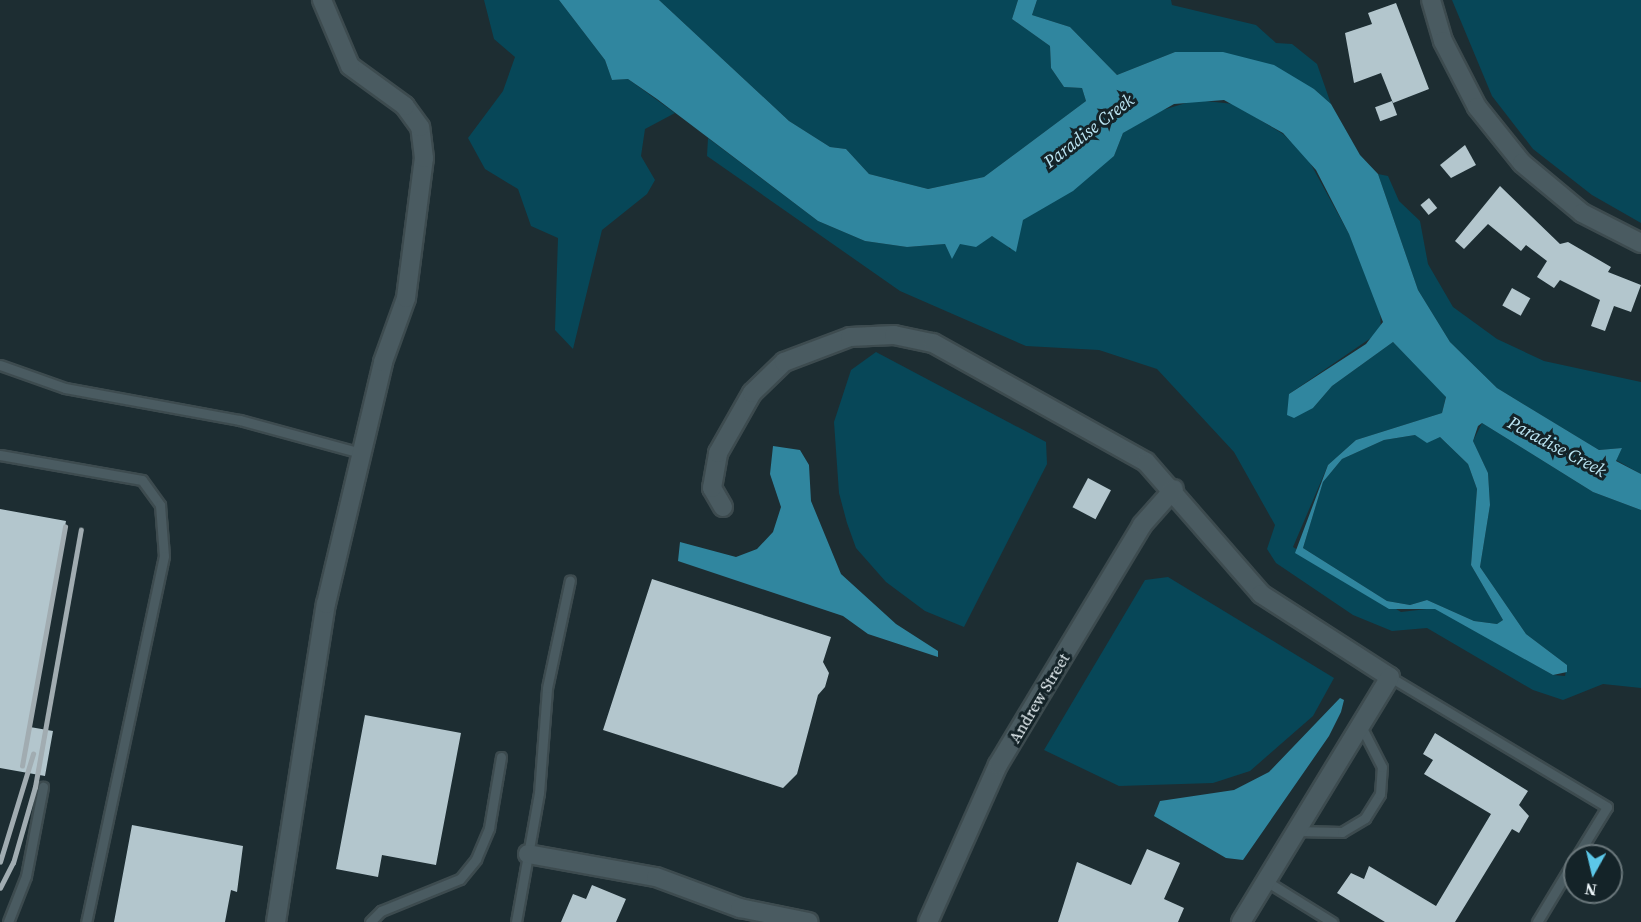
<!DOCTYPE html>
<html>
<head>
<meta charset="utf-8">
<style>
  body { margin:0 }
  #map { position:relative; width:1641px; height:922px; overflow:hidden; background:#1d2d32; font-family:"Source Serif 4",serif }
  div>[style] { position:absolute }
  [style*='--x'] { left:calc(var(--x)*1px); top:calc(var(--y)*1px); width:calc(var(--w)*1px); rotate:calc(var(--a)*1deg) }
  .green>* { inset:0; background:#074758 }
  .water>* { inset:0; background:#30869f }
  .building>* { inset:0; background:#b3c6cd; transform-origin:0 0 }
  .roads { filter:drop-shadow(2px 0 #3d4b4f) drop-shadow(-2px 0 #3d4b4f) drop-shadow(0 2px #3d4b4f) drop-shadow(0 -2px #3d4b4f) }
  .service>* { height:9px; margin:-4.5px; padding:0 4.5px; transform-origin:4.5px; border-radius:4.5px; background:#4a5b61 }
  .minor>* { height:18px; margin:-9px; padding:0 9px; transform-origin:9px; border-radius:9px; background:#4a5b61 }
  .rail>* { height:4.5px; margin:-2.25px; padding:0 2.25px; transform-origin:2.25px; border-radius:2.25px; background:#a1acb1 }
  span { translate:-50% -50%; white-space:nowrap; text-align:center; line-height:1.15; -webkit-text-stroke:6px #142328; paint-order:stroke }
  .street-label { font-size:16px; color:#ebf4f8 }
  .water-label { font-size:18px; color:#bde7f5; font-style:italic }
  .north { position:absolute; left:1563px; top:844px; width:60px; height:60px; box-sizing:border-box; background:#142328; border:2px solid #6a777b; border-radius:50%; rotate:188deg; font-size:16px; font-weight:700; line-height:24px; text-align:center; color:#ebf4f8 }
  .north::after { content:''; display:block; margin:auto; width:21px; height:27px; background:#5cc7e8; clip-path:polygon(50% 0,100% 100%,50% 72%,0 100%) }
</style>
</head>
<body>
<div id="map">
  <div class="green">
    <i style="clip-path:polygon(484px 0,559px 0,605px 60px,612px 80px,628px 79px,675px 113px,645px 129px,641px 156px,655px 180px,647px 194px,602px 230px,573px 349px,555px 330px,558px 238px,531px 226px,518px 189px,485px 169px,468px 138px,503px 91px,515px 57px,494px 39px)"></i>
    <i style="clip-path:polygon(659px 0,1018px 0,1012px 19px,1050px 46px,1051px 68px,1064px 87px,1082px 88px,1086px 101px,984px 177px,928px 189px,869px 174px,846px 149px,830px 147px,789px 121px)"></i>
    <i style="clip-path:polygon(1037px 0,1171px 0,1172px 5px,1256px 25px,1276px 43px,1292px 44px,1317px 64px,1331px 104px,1314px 89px,1175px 52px,1117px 75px,1070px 27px,1032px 15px)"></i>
    <i style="clip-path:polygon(1452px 0,1641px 0,1641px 223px,1592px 195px,1533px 149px,1492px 96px)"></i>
    <i style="clip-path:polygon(1196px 100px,1234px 104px,1283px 134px,1307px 157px,1349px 234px,1380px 308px,1381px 331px,1289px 394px,1313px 408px,1332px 386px,1393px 342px,1446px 396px,1442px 413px,1356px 440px,1328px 465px,1293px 547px,1401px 612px,1435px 608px,1553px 675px,1565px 676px,1567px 665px,1526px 634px,1480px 567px,1490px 505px,1488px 473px,1473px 441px,1482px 423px,1593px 492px,1641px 510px,1641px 688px,1603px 684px,1563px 700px,1533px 690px,1427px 628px,1392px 631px,1353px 615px,1276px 563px,1267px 549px,1275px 525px,1234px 452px,1157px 369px,1099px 350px,1026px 346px,900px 291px,707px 156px,708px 138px,818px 221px,865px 241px,907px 247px,945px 244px,952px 258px,959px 244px,993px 236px,1006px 241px,1010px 250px,1023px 220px,1114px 156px,1123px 133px,1156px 112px)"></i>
    <i style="clip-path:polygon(1378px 174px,1388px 176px,1399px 201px,1420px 221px,1428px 264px,1453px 307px,1497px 339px,1544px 361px,1641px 382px,1641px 474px,1616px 460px,1622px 448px,1599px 450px,1497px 388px,1450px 342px,1418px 290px)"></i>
    <i style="clip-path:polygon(876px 352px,1046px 442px,1047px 464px,964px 627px,925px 611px,886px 582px,856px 548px,847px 523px,839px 493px,834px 422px,851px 370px)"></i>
    <i style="clip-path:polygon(1415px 435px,1440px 437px,1468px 464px,1477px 489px,1471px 565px,1503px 620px,1497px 624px,1474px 621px,1427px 600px,1410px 605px,1387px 601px,1303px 548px,1323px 482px,1342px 459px,1384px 440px)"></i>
    <i style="clip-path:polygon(1168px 577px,1334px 678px,1313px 716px,1250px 771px,1213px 783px,1119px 786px,1044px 750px,1145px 580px)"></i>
  </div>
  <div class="water">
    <i style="clip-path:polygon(evenodd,559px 0,659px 0,789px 121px,830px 147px,846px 149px,869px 174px,928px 189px,984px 177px,1086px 101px,1082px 88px,1064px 87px,1051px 68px,1050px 46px,1012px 19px,1018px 0,1037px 0,1032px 15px,1070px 27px,1117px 75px,1175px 52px,1223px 52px,1274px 65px,1314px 89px,1331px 104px,1360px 155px,1378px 174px,1418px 290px,1450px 342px,1497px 388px,1599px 450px,1622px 448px,1616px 461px,1641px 474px,1641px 510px,1593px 492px,1482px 423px,1478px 426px,1473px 441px,1488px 473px,1490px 505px,1480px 567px,1526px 634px,1567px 665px,1567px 672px,1553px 675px,1435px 609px,1389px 609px,1295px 553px,1328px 465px,1356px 440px,1442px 413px,1446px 397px,1393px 342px,1332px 386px,1313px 408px,1294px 418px,1287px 415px,1289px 394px,1366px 344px,1383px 322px,1349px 234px,1316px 170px,1283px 133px,1224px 100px,1174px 104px,1123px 133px,1114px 156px,1073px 191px,1023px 220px,1016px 252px,992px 236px,976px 247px,960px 244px,952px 259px,945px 244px,907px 247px,865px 241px,818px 221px,657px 99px,628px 79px,612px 80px,605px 60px,559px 0,1415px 435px,1427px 443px,1440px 437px,1468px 464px,1477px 489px,1471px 565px,1503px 620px,1497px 624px,1474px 621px,1427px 600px,1410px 605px,1387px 601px,1303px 548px,1323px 482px,1342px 459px,1384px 440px,1415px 435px)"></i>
    <i style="clip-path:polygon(773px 446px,800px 450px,809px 465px,811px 501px,841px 574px,896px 624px,938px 651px,938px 657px,868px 634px,843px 616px,678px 561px,680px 542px,736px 557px,757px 549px,773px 532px,781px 507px,770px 474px)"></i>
    <i style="clip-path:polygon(1340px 698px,1344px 700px,1341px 712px,1329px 736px,1243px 860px,1226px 858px,1154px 816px,1160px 801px,1234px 790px,1269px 772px)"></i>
  </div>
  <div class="building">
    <i style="clip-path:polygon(1396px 3px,1429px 89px,1393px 103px,1381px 73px,1354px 83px,1345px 33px,1372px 24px,1368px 13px)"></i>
    <i style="left:1392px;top:101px;width:15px;height:18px;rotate:70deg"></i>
    <i style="clip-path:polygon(1465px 145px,1476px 165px,1451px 178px,1440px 165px)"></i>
    <i style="clip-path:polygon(1500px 186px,1560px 244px,1568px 242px,1611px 267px,1608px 272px,1641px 285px,1631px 312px,1614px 306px,1605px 331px,1591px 326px,1600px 300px,1560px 280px,1554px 288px,1537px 277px,1547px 261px,1526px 245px,1521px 251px,1488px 224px,1464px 249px,1455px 241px)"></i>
    <i style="left:1429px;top:198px;width:13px;height:11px;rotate:51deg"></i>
    <i style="left:1512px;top:288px;width:21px;height:20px;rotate:29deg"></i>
    <i style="left:1088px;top:478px;width:26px;height:33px;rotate:28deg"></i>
    <i style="clip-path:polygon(0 509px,66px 521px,30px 727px,53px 731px,45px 776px,0 768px)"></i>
    <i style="clip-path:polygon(652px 579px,831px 637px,823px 662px,829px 673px,825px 687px,818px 695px,797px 774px,783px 788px,603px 730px)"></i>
    <i style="clip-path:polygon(365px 715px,461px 733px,436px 865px,382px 855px,378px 877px,336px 869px)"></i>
    <i style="clip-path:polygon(1435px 733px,1528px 791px,1519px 805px,1529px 816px,1519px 833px,1512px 829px,1455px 922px,1385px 922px,1337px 893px,1351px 873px,1364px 879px,1369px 866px,1436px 906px,1491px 814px,1424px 774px,1433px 760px,1423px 754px)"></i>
    <i style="clip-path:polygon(132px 825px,243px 846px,237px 892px,231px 890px,225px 922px,114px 922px)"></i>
    <i style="clip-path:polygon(1147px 849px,1180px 863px,1164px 899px,1184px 908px,1178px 922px,1058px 922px,1077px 862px,1131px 885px)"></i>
    <i style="clip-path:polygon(592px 885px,626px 899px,616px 922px,561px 922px,573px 894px,586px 899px)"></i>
  </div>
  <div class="roads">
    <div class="service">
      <i style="--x:0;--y:365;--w:69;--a:19.5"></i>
      <i style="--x:65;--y:388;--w:178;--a:10.4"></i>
      <i style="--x:240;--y:420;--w:125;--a:15.3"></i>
      <i style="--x:0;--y:455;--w:144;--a:10"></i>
      <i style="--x:142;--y:480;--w:31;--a:54"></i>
      <i style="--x:160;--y:505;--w:51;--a:85.5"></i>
      <i style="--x:164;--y:556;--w:374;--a:102"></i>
      <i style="--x:1390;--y:677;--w:253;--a:30.9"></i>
      <i style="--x:1607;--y:807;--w:57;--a:121.5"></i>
      <i style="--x:1296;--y:831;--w:46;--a:1.2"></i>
      <i style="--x:1342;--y:832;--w:27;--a:-31"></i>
      <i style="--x:1365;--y:818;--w:28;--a:-58"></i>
      <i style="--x:1380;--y:794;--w:27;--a:-86"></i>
      <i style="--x:1382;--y:767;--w:46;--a:-117.1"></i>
      <i style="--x:1266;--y:881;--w:78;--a:31.8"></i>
      <i style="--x:8;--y:922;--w:49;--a:-68.6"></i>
      <i style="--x:26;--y:876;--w:91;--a:-79.2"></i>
      <i style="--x:370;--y:922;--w:16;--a:-45"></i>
      <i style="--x:381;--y:911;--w:85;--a:-22.1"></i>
      <i style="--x:460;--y:879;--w:26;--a:-51"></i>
      <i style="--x:476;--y:859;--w:34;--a:-67"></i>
      <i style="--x:489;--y:828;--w:72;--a:-80.4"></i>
      <i style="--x:516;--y:922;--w:131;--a:-79.9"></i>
      <i style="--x:539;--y:793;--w:105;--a:-85.6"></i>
      <i style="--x:547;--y:688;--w:110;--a:-78"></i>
      <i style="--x:1537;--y:922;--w:74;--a:-58.9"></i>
    </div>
    <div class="minor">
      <i style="--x:1431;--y:0;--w:43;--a:73.7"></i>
      <i style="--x:1443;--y:41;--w:74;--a:62.7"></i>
      <i style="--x:1477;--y:107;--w:72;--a:51.2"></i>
      <i style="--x:1522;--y:163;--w:78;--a:39.8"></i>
      <i style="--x:1582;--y:213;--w:66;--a:27"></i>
      <i style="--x:723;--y:507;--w:22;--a:-120"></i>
      <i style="--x:712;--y:488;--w:36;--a:-80"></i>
      <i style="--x:718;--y:453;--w:69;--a:-60.5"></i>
      <i style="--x:752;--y:393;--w:45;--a:-44.1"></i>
      <i style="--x:784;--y:362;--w:71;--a:-20.7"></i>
      <i style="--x:850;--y:337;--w:44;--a:-2.6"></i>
      <i style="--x:894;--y:335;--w:40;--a:12"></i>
      <i style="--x:933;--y:343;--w:244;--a:29.2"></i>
      <i style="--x:1146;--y:462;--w:175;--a:48.9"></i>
      <i style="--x:1261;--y:594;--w:153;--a:32.8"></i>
      <i style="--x:1390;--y:677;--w:287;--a:121.3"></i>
      <i style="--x:528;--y:854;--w:130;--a:10.2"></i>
      <i style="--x:656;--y:877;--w:90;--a:20.3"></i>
      <i style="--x:740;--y:908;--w:70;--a:11.5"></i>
      <i style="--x:276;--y:922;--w:322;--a:-81.1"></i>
      <i style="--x:326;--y:604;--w:249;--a:-76.7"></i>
      <i style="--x:383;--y:362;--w:68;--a:-70.2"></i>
      <i style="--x:406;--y:298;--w:141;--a:-82.7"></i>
      <i style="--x:424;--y:158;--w:31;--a:-97"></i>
      <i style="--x:420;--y:127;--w:26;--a:-126"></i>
      <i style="--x:405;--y:106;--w:68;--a:-144"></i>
      <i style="--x:350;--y:66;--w:72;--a:-113"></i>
      <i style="--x:928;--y:922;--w:172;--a:-66"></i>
      <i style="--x:998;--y:765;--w:280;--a:-59"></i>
      <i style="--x:1142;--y:525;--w:48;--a:-48.4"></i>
    </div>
  </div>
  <div class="rail">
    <i style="--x:22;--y:766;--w:243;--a:-79.8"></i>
    <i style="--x:0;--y:862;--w:113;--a:-73"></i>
    <i style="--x:0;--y:888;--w:28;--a:-63"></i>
    <i style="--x:13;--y:863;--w:79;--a:-73.9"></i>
    <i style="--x:35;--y:787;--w:261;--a:-79.9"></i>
  </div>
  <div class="street-label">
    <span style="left:1039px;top:698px;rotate:-59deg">Andrew Street</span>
  </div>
  <div class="water-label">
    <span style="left:1089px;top:131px;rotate:-38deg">Paradise Creek</span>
    <span style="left:1557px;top:447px;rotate:28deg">Paradise Creek</span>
  </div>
  <div class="north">N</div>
</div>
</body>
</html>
